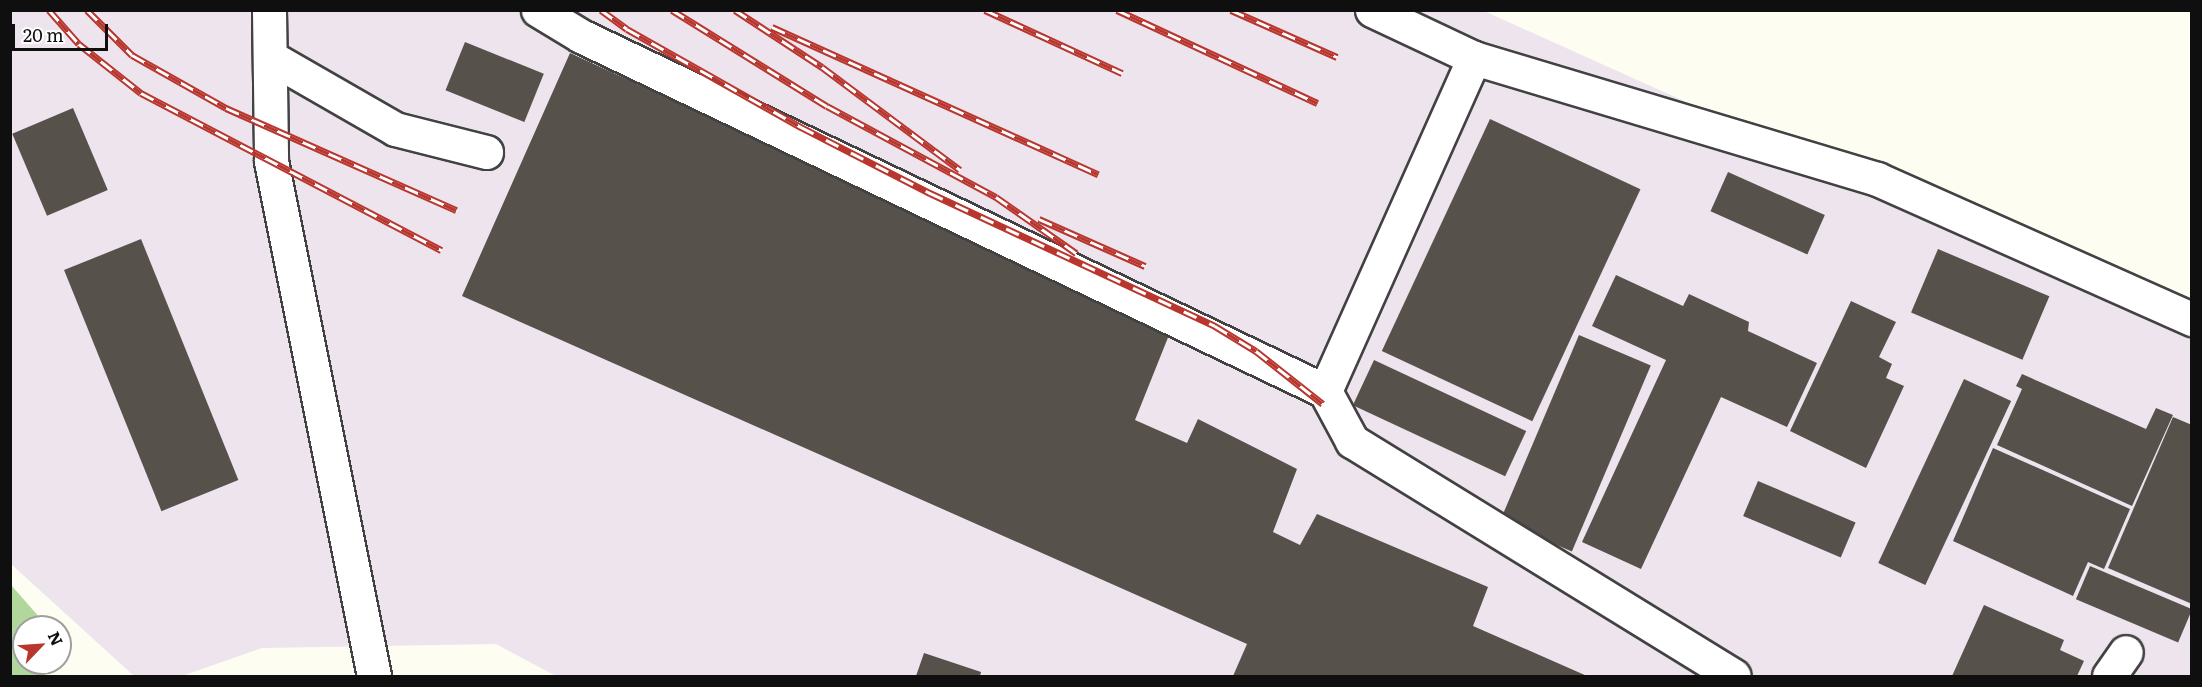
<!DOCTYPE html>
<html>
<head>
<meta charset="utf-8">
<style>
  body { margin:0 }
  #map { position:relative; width:2202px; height:687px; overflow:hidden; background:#fefdf1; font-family:Literata,serif }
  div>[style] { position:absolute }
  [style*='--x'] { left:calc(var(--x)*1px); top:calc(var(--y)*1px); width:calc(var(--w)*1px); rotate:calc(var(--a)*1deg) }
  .industrial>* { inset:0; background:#ede4ed }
  .forest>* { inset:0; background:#b1d79c }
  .building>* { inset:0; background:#57514c; transform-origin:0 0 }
  .roads { filter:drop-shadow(2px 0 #424242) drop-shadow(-2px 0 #424242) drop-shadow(0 2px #424242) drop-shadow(0 -2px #424242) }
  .minor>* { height:33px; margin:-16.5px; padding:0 16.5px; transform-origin:16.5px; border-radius:16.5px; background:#fff }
  .rail>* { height:7px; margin-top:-3.5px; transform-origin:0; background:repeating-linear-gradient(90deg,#fff 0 14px,#b8362d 0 28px); box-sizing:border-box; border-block:2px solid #b8362d }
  span { translate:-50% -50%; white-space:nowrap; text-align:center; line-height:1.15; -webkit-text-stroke:6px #fff; paint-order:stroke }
  .frame { position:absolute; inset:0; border:12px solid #0f0f0f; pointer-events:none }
  .north { position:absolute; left:12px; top:615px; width:60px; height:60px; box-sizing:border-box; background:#fff; border:2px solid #9f9f9f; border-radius:50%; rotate:65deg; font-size:16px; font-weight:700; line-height:24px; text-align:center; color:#0f0f0f }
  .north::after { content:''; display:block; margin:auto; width:21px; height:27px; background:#b8362d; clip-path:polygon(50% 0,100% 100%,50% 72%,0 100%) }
  .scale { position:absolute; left:12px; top:24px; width:96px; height:27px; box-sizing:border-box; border:3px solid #0f0f0f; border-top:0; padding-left:8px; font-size:18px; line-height:21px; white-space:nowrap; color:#0f0f0f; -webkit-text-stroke:4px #fff; paint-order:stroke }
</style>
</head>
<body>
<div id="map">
  <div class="industrial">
    <i style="clip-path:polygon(10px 11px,1484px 11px,2191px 329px,2191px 676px,556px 676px,496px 644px,262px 648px,182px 676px,134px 676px,11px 564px)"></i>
  </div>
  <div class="forest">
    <i style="clip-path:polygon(11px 585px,48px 627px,24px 627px,24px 663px,50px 663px,44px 676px,11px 676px)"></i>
  </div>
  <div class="building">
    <i style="left:465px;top:42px;width:85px;height:52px;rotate:22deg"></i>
    <i style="clip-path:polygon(570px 53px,1171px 330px,1135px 420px,1187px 443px,1198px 419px,1297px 469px,1273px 532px,1300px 545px,1317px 514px,1488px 587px,1473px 626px,1587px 676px,1233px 676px,1247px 644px,462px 296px)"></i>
    <i style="left:73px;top:108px;width:89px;height:66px;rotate:67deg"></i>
    <i style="left:1490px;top:119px;width:166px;height:256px;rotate:25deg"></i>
    <i style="left:1728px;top:172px;width:106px;height:43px;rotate:24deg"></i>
    <i style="left:141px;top:239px;width:260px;height:83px;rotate:68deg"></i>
    <i style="left:1938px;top:249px;width:121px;height:69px;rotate:23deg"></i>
    <i style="clip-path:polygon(1616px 275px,1683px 306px,1689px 294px,1749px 322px,1748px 331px,1817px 363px,1787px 427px,1721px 397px,1641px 569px,1582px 542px,1666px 360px,1592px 326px)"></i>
    <i style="clip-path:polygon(1851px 301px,1896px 322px,1879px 357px,1892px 364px,1886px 378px,1904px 386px,1866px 468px,1790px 431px)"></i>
    <i style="left:1579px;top:335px;width:78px;height:202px;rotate:23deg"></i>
    <i style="left:1374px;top:360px;width:168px;height:50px;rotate:25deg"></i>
    <i style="clip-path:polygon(2022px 374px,2146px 429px,2156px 408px,2173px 415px,2132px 506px,1997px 445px,2022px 389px,2016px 386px)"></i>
    <i style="left:1964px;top:379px;width:52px;height:203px;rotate:25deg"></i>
    <i style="clip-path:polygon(2173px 417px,2192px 425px,2192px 604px,2108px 568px)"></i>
    <i style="clip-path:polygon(1993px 448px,2130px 509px,2104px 569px,2088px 562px,2073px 596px,1953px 541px)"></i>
    <i style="left:1758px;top:481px;width:106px;height:38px;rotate:23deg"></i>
    <i style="left:2090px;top:566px;width:111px;height:36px;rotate:23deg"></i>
    <i style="clip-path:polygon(1984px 605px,2064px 640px,2060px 650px,2084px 661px,2077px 676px,1952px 676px)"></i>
    <i style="clip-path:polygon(924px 653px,981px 672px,980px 676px,916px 676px)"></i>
  </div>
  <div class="roads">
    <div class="minor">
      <i style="--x:269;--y:10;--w:151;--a:89.2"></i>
      <i style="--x:271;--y:161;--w:525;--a:78.69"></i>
      <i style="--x:538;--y:10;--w:50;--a:31.2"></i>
      <i style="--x:581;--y:36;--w:824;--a:25.51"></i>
      <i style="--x:1325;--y:391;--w:57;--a:61.6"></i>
      <i style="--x:1352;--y:441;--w:448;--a:31.6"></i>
      <i style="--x:1372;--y:10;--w:113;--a:25.2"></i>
      <i style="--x:270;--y:57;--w:144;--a:29.9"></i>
      <i style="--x:395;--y:129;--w:94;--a:14.2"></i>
      <i style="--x:1325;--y:391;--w:365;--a:-65.9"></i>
      <i style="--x:1474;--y:58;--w:421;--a:16.7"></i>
      <i style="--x:1877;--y:179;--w:345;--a:24"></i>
      <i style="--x:2109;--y:676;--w:29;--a:-55"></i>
    </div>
  </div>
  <div class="rail">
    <i style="--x:49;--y:10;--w:45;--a:48.6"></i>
    <i style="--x:79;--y:44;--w:79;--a:38.3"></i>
    <i style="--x:141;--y:93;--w:339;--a:27.6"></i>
    <i style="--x:87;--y:10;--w:64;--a:45"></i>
    <i style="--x:132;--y:55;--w:108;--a:29.4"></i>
    <i style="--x:226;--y:108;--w:252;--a:23.9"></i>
    <i style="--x:601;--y:10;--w:32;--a:36"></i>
    <i style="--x:627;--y:29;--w:200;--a:29.4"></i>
    <i style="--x:801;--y:127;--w:145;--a:27.1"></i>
    <i style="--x:930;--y:193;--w:315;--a:25"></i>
    <i style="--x:1215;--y:326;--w:48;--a:31.4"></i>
    <i style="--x:1256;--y:351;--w:85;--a:38.3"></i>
    <i style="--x:672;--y:10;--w:182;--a:31.8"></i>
    <i style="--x:827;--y:106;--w:192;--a:28.3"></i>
    <i style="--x:996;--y:197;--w:98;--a:35"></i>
    <i style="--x:735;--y:10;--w:104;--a:33.2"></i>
    <i style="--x:822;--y:67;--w:172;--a:36.7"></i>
    <i style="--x:985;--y:10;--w:151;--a:24.7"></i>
    <i style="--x:1117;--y:10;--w:221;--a:24.9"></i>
    <i style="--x:1231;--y:10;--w:116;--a:23.9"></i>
    <i style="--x:772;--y:27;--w:358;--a:24.3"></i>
    <i style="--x:1039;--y:219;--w:116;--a:23.9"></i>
  </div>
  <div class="frame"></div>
  <div class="north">N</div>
  <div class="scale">20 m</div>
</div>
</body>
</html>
